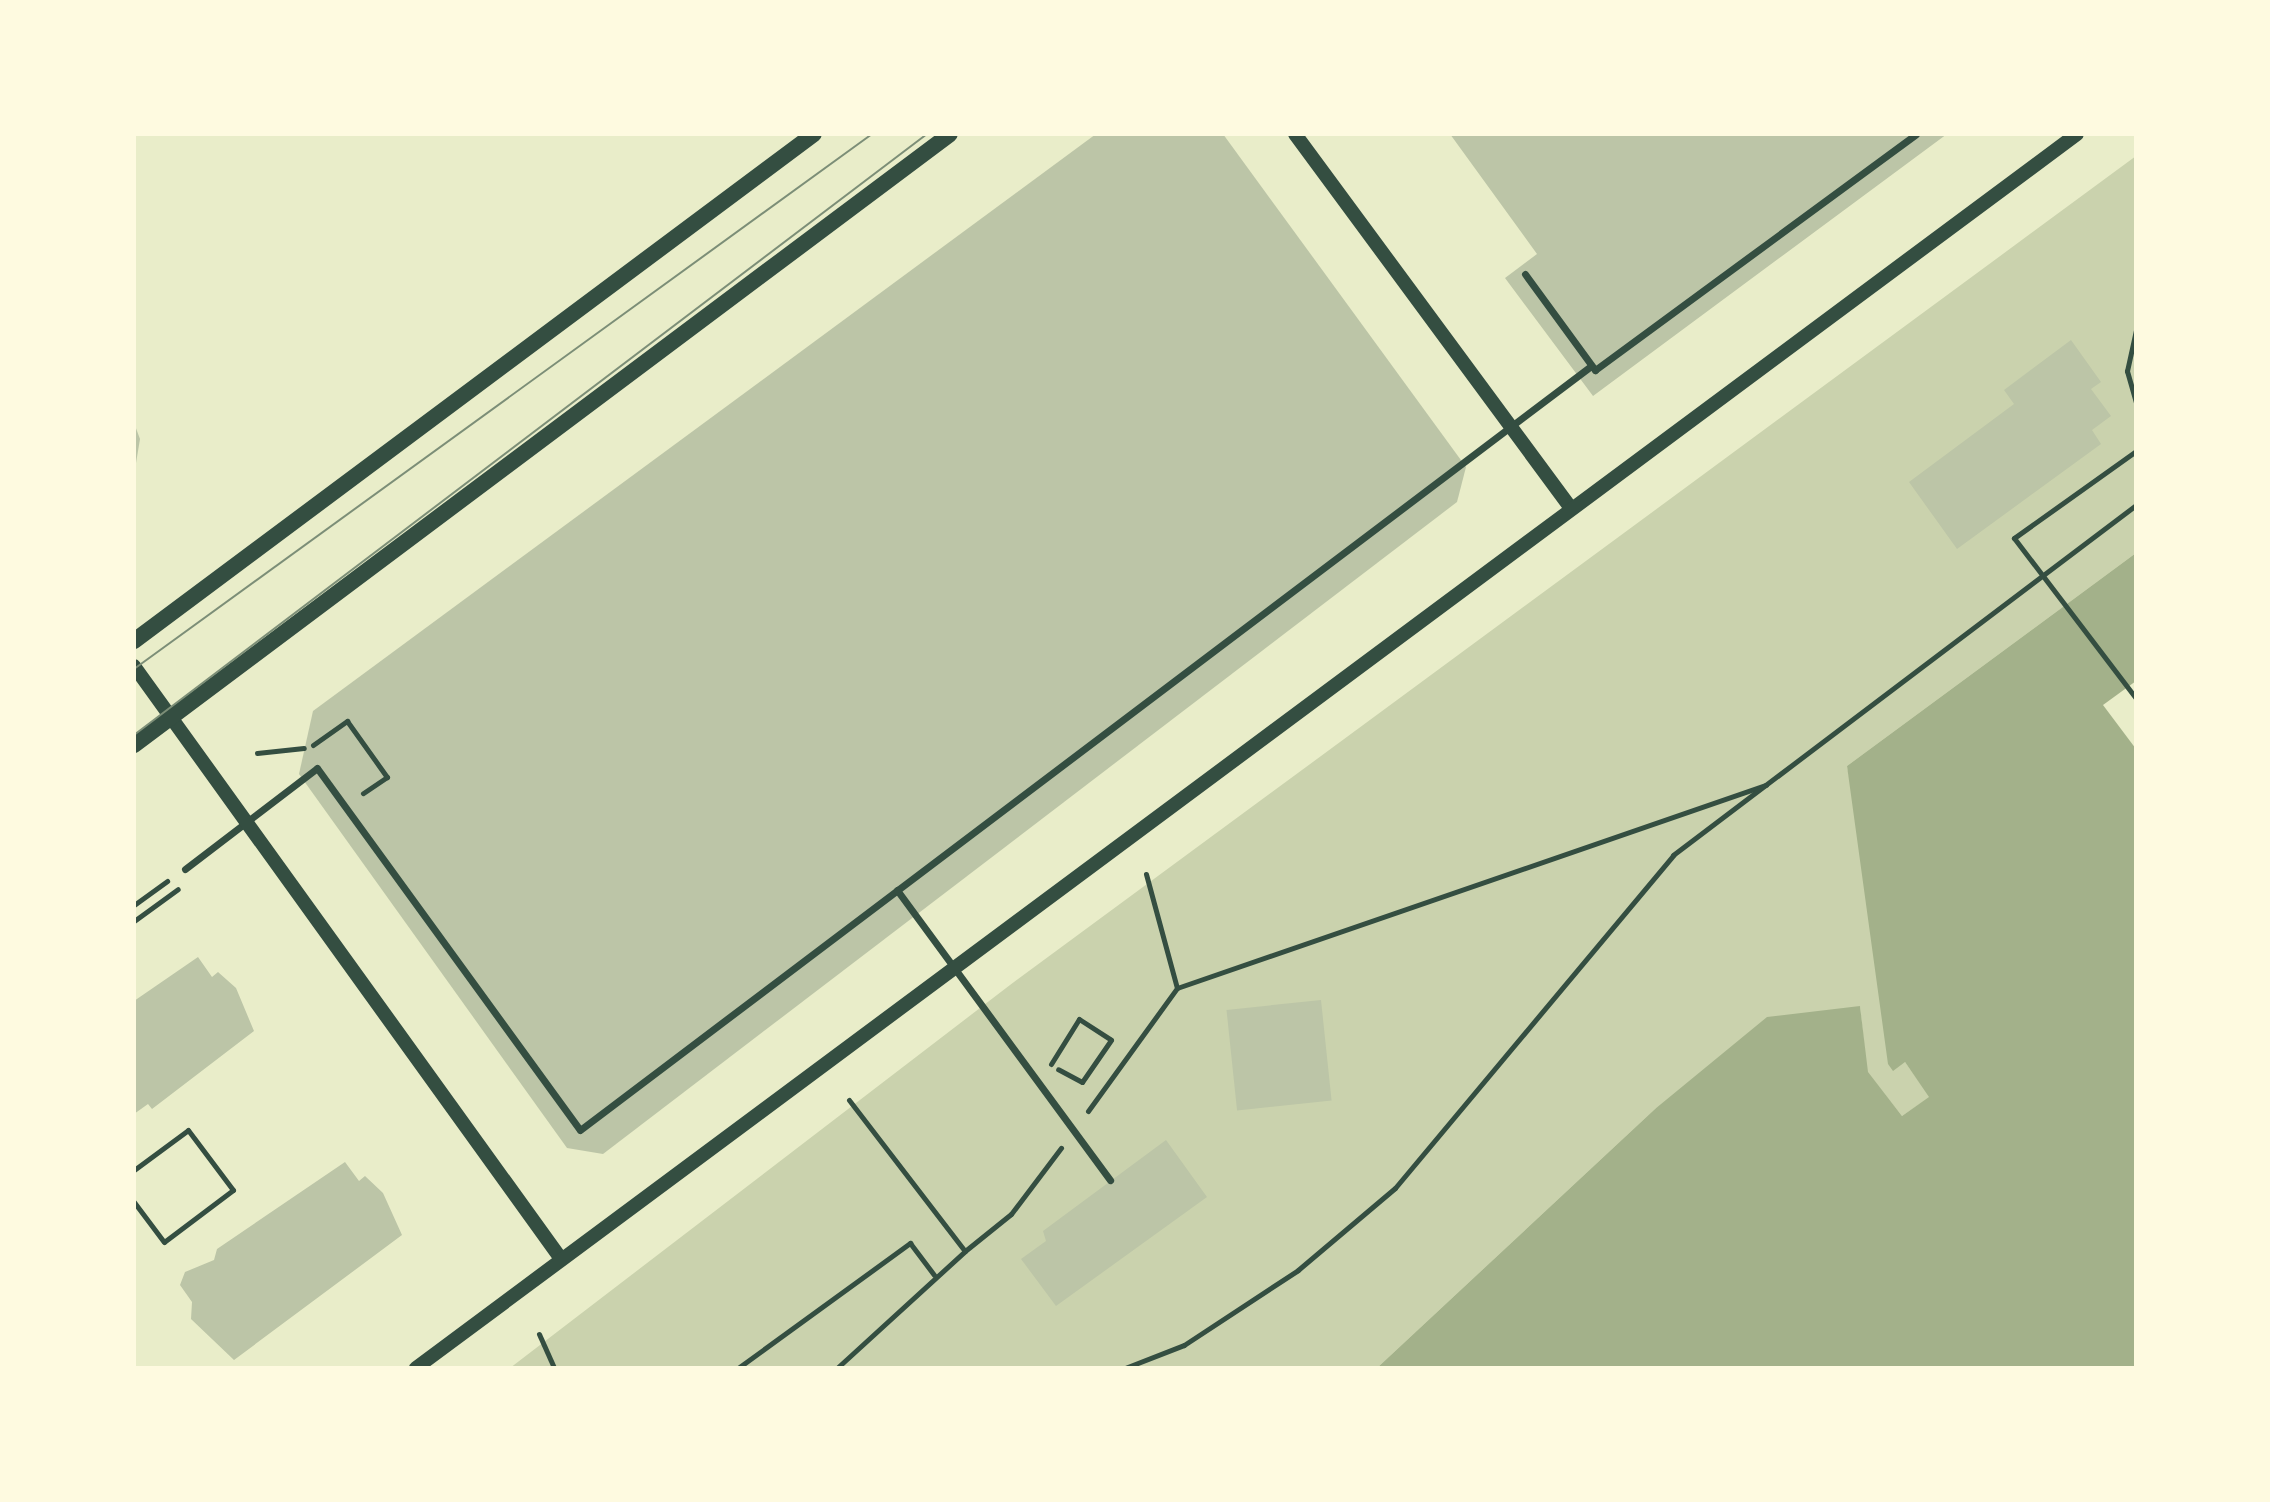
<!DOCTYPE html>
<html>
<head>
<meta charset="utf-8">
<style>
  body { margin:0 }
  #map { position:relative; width:2270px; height:1502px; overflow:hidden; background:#e9edc9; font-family:"Playfair Display",serif }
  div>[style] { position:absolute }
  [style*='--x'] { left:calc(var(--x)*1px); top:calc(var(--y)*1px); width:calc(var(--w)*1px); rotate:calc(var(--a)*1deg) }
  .green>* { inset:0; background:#cad2ad }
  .water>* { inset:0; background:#a3b18a }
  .pier>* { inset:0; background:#e9edc9 }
  .building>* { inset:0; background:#bcc5a7; transform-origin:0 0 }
  .path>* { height:5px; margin:-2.5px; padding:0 2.5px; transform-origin:2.5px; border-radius:2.5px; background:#344e41 }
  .pedestrian>* { height:7px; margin:-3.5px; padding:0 3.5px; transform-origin:3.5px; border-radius:3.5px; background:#344e41 }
  .tertiary>* { height:14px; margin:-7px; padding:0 7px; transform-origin:7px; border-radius:7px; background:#344e41 }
  .secondary>* { height:16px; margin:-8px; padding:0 8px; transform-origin:8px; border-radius:8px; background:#344e41 }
  .tram>* { height:2px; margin:-1px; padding:0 1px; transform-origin:1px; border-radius:1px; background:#7c8e77 }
  span { translate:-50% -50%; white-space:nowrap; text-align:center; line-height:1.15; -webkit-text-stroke:7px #fefae0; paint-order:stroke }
  .frame { position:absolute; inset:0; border:136px solid #fefae0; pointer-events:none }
</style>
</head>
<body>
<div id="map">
  <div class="green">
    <i style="clip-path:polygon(2136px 156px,2136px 553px,1847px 766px,1905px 1062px,1930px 1097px,1902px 1116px,1867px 1072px,1860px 1006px,1655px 1109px,1377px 1368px,510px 1368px,1010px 985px)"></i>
  </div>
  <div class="water">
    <i style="clip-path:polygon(2136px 553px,2136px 1368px,1377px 1368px,1655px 1109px,1767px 1017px,1860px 1006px,1868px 1072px,1902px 1116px,1929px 1097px,1905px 1062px,1893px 1071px,1888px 1064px,1847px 766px)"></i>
  </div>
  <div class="pier">
    <i style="clip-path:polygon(2136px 681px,2136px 749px,2103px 705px)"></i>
  </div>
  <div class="building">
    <i style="clip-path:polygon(1096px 134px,1223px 134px,1466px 467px,1457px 502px,603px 1154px,567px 1148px,299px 774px,313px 711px)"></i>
    <i style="clip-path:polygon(1450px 134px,1947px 134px,1593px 396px,1505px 278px,1537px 254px)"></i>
    <i style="clip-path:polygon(2071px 340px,2101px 382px,2091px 389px,2111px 416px,2092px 430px,2101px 444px,1957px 549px,1909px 482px,2014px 404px,2004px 390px)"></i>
    <i style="clip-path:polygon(134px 423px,140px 439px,134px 475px)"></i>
    <i style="clip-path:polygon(198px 957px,212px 977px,218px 972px,236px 988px,254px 1031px,152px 1109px,148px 1104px,134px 1114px,134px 1001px)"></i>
    <i style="left:1321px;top:1000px;width:101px;height:95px;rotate:84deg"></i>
    <i style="clip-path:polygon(1166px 1140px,1207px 1197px,1056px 1306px,1021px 1259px,1046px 1241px,1043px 1231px)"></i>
    <i style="clip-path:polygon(345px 1162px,359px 1181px,365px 1176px,383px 1193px,402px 1235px,234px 1360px,191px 1319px,192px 1302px,180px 1285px,185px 1272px,214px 1260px,217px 1249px)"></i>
  </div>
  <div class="path">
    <i style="--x:2136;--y:330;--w:42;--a:102.4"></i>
    <i style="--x:2127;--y:371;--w:33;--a:74"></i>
    <i style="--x:2136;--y:451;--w:150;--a:144.5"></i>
    <i style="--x:2014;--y:538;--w:201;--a:52.7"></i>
    <i style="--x:313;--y:745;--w:42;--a:-35.2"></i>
    <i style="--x:347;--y:721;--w:69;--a:54.5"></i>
    <i style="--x:387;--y:777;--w:29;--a:146"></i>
    <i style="--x:257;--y:753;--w:47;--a:-6.1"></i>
    <i style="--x:1146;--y:874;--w:118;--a:74.8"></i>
    <i style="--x:134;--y:905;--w:41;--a:-36"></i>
    <i style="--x:134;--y:921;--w:54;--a:-36"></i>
    <i style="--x:1051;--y:1064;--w:53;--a:-58.1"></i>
    <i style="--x:1079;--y:1019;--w:38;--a:33"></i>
    <i style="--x:1111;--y:1040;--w:51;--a:124.6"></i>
    <i style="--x:1082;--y:1082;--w:27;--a:-152"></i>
    <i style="--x:849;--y:1100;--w:190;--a:52.5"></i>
    <i style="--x:965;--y:1251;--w:59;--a:-38.8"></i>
    <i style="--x:1011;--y:1214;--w:83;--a:-52.9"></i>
    <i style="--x:1088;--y:1111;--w:152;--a:-54.1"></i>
    <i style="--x:1177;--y:988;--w:623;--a:-19.02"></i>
    <i style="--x:134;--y:1170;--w:67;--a:-36.5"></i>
    <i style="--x:188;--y:1130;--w:75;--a:53.1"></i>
    <i style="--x:233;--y:1190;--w:86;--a:143"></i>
    <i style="--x:164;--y:1242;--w:50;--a:-126.9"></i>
    <i style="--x:539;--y:1334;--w:37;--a:66"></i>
    <i style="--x:738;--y:1368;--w:213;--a:-36"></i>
    <i style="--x:910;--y:1243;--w:40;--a:53"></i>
    <i style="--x:837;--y:1368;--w:173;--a:-42.4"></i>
    <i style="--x:1125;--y:1368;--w:63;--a:-21.3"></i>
    <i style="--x:1184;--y:1345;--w:136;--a:-33.3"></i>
    <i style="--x:1298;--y:1270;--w:127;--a:-40.2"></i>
    <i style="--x:1395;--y:1188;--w:434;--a:-50.1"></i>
    <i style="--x:1673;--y:855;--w:580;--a:-37.09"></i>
  </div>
  <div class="pedestrian">
    <i style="--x:1525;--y:274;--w:119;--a:53.9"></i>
    <i style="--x:1595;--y:370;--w:398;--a:-36.3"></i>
    <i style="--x:185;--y:869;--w:166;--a:-37.4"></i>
    <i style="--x:317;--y:768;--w:447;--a:54"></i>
    <i style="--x:580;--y:1130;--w:1267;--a:-37.08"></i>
    <i style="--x:897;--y:890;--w:360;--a:53.7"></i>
  </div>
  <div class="tertiary">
    <i style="--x:1295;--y:134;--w:465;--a:53.6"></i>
    <i style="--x:134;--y:666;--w:731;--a:54.24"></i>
    <i style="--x:416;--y:1368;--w:2069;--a:-36.61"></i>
  </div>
  <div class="secondary">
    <i style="--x:134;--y:641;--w:848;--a:-36.71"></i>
    <i style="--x:134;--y:745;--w:1019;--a:-36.82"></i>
  </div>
  <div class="tram">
    <i style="--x:134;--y:669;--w:912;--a:-35.94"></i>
    <i style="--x:134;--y:735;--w:995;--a:-37.16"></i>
  </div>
  <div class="frame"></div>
</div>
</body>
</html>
